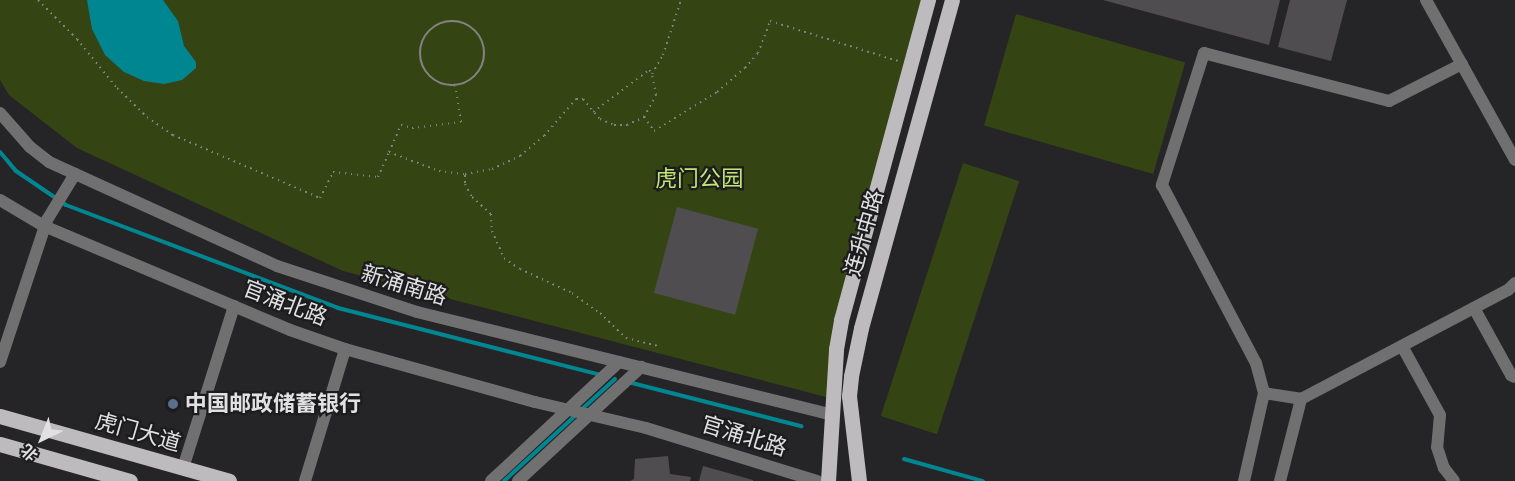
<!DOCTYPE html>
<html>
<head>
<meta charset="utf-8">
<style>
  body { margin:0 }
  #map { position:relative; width:1515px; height:481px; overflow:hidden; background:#252528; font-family:Jost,"Noto Sans SC",sans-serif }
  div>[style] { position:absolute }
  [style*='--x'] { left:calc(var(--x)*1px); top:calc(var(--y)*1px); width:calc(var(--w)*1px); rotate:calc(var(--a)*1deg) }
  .green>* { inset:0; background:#354413; transform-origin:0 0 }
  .water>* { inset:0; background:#008691 }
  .stream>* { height:4px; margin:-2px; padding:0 2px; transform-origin:2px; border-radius:2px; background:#008691 }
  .building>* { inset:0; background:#4f4d4f; transform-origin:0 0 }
  .path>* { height:2px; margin-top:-1px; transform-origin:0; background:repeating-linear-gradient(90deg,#838385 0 1.5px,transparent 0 6px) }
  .path>.ring { margin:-1px; padding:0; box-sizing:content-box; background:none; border:2px solid #838385; border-radius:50% }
  .minor>* { height:12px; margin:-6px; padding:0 6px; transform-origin:6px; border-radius:6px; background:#717071 }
  .major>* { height:15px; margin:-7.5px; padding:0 7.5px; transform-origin:7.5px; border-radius:7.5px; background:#bdbbbd }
  .dots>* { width:16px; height:16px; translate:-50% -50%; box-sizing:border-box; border:3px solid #1c1c1e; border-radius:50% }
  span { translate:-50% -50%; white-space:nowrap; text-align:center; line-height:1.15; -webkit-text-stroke:4.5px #1c1c1e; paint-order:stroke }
  .park-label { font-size:22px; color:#c0e671 }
  .street-label { font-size:22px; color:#e1e1e3 }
  .poi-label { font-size:22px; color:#e1e1e3; font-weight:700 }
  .left { translate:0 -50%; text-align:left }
  .north { position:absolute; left:12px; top:409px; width:60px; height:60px; -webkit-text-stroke:4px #1c1c1e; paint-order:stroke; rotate:223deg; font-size:16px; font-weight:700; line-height:24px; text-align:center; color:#e1e1e3 }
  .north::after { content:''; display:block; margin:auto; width:21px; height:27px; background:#e1e1e3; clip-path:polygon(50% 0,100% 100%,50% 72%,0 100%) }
</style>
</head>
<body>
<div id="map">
  <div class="green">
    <i style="clip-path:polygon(0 0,933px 0,826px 397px,343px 271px,77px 148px,9px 95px,0 80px)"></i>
    <i style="left:1016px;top:14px;width:176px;height:116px;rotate:16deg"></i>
    <i style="left:963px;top:163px;width:59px;height:266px;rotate:18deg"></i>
  </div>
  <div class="water">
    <i style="clip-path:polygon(87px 0,163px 0,178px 21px,184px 46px,196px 62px,196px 68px,182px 80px,164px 84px,144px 81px,124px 72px,105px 55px,92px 29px)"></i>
  </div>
  <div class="stream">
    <i style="--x:0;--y:152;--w:25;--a:50"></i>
    <i style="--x:16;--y:171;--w:60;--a:34.2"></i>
    <i style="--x:66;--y:205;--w:291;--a:20.7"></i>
    <i style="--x:338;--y:308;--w:271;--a:14.3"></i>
    <i style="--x:628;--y:382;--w:179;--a:14.3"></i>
    <i style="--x:581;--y:410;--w:46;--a:-42.4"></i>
    <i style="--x:904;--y:459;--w:82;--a:15.6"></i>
    <i style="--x:504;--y:481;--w:98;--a:-42.5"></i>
  </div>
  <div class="building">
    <i style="clip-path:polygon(1103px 0,1280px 0,1269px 45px)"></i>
    <i style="clip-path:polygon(1290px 0,1347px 0,1331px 61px,1278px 47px)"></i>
    <i style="left:677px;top:207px;width:84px;height:89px;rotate:15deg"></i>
    <i style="clip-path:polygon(668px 456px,670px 474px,691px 477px,690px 481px,630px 481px,634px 479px,635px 459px)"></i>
    <i style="clip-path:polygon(703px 466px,753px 480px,753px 481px,699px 481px)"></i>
  </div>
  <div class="path">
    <i style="--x:38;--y:0;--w:55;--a:45"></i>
    <i style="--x:77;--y:39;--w:63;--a:50.8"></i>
    <i style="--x:117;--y:88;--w:42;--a:44"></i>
    <i style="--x:147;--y:117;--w:32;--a:35"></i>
    <i style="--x:173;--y:135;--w:160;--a:23.2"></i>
    <i style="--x:320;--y:198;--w:29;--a:-63"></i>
    <i style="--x:333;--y:172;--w:45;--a:6.3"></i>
    <i style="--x:378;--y:177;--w:27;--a:-66"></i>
    <i style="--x:389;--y:152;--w:53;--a:20.8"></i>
    <i style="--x:439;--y:171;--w:26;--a:7"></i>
    <i style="--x:465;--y:174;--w:27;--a:-10"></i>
    <i style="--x:492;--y:169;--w:31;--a:-25"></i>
    <i style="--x:520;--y:156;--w:31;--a:-40"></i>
    <i style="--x:544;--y:136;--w:49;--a:-49.1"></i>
    <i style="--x:576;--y:99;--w:7;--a:0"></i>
    <i style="--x:583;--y:99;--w:26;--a:50"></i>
    <i style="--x:600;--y:119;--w:15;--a:23"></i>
    <i style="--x:614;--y:125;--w:13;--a:0"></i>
    <i style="--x:627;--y:125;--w:19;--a:-25"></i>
    <i style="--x:644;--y:117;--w:17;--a:54"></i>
    <i style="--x:654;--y:131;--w:74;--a:-31.8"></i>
    <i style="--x:717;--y:92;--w:37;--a:-41"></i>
    <i style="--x:745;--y:68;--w:20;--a:-49"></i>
    <i style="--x:758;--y:53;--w:34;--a:-69"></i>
    <i style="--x:770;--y:21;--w:134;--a:17.4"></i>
    <i class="ring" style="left:420px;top:21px;width:62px;height:62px"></i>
    <i style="--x:593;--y:112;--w:70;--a:-36.9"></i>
    <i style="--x:649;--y:70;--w:4;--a:45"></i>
    <i style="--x:644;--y:117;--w:25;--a:-61"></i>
    <i style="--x:656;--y:95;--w:21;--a:-101"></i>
    <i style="--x:652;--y:74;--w:22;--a:-60"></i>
    <i style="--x:663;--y:55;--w:58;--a:-71.9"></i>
    <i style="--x:389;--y:152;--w:30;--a:-66"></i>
    <i style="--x:401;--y:125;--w:11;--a:15"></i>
    <i style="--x:412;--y:128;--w:49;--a:-7"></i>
    <i style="--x:461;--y:122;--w:37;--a:-99"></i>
    <i style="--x:465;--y:175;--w:9;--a:90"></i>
    <i style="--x:465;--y:184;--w:15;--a:62"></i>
    <i style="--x:472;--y:197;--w:25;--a:42"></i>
    <i style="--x:491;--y:214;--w:17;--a:87"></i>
    <i style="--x:492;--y:231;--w:30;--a:66"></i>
    <i style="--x:504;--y:258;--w:19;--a:35"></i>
    <i style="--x:520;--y:269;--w:57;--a:24.8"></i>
    <i style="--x:572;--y:293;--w:34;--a:36"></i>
    <i style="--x:600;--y:313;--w:36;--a:44"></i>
    <i style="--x:626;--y:338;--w:32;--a:14"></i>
  </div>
  <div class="minor">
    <i style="--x:1426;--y:0;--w:183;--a:60.9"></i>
    <i style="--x:1462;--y:64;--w:82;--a:153.1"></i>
    <i style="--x:1389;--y:101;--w:191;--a:-165.5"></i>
    <i style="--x:1204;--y:53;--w:139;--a:107.7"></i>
    <i style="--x:1162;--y:185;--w:201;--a:62.2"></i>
    <i style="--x:1256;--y:363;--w:31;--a:75"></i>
    <i style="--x:1264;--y:393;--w:37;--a:9"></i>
    <i style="--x:1301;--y:399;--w:234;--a:-27.8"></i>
    <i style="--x:1508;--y:290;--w:10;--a:-45"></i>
    <i style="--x:0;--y:113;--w:45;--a:48.6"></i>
    <i style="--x:30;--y:147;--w:24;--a:38"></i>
    <i style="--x:49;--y:162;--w:251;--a:24.5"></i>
    <i style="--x:277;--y:266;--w:147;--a:18.2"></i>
    <i style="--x:417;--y:312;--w:428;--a:13.9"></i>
    <i style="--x:0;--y:200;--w:51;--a:30.6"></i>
    <i style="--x:44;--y:226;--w:267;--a:22.9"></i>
    <i style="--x:290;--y:330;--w:58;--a:19.1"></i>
    <i style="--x:345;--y:349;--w:197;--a:15.6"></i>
    <i style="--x:535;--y:402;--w:114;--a:13.2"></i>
    <i style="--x:646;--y:428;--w:179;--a:17.2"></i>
    <i style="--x:1474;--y:308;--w:77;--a:61.1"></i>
    <i style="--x:1511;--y:375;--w:4;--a:27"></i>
    <i style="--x:1402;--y:346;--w:79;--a:61.2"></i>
    <i style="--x:1440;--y:415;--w:32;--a:95"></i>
    <i style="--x:1437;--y:447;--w:22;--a:72"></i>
    <i style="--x:1444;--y:468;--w:16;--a:52"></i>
    <i style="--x:0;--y:362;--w:150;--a:-71.7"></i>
    <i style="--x:47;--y:220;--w:54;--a:-58.7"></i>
    <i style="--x:183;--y:468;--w:170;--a:-72.5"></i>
    <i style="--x:305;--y:481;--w:138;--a:-73.1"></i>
    <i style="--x:491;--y:481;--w:175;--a:-42.9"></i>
    <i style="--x:518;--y:481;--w:168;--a:-42.8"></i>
    <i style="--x:1244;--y:481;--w:90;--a:-77.2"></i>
    <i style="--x:1280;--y:481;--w:85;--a:-75.6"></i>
  </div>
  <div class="major">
    <i style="--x:0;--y:416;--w:238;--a:15.8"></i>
    <i style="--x:0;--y:444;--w:135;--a:15.9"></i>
    <i style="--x:828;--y:481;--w:132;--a:-86.5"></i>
    <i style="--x:836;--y:349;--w:29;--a:-80"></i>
    <i style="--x:841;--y:320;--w:332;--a:-74.8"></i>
    <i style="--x:859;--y:481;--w:86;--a:-96.7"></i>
    <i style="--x:849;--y:396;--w:20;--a:-84"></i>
    <i style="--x:851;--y:376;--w:49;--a:-78.2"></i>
    <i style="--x:861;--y:328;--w:340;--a:-74.5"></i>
  </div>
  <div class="dots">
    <i style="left:173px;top:404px;background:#5c6f8a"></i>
  </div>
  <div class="park-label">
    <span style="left:699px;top:179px">虎门公园</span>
  </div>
  <div class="street-label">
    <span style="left:864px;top:233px;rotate:-74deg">连升中路</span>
    <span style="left:404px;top:285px;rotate:17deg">新涌南路</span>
    <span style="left:285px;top:303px;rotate:21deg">官涌北路</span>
    <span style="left:138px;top:432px;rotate:16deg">虎门大道</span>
    <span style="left:744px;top:436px;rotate:17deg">官涌北路</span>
  </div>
  <div class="poi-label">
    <span class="left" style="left:185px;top:404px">中国邮政储蓄银行</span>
  </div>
  <div class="north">北</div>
</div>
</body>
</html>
